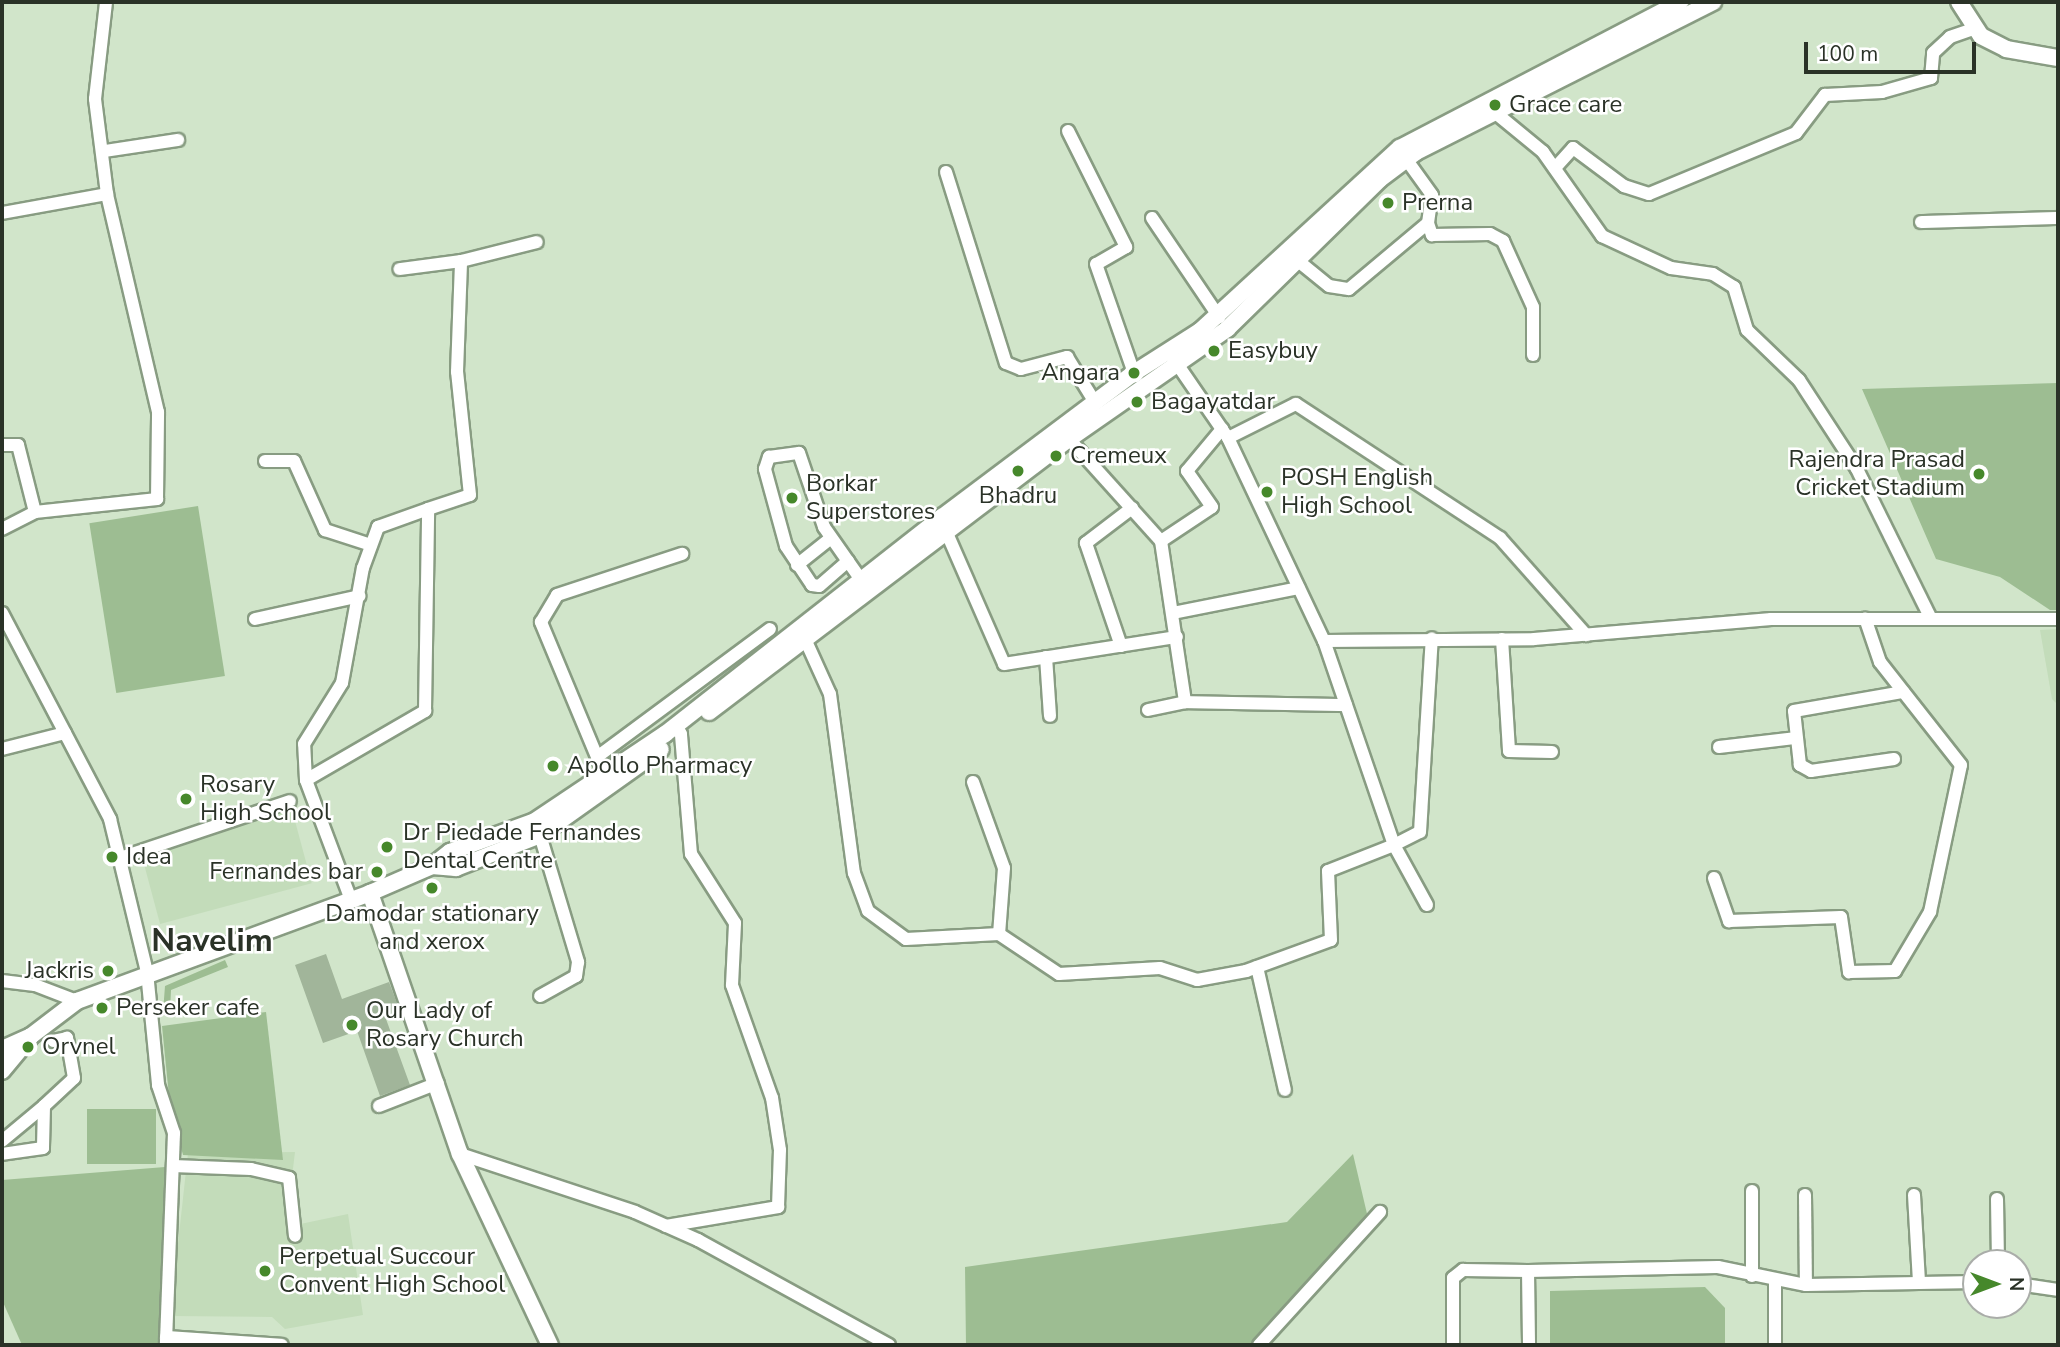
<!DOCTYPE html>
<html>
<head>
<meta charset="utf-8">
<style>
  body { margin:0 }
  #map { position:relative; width:2060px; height:1347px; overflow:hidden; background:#d1e5ca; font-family:"Nunito Sans",sans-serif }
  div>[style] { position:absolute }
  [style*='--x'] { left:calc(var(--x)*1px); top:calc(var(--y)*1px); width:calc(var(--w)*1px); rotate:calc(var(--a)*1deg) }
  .built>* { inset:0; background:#c3dcba; transform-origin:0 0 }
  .green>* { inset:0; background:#9dbd92; transform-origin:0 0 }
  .building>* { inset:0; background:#a1b59a }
  .roads { filter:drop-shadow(2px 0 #889c82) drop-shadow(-2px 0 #889c82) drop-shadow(0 2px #889c82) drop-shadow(0 -2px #889c82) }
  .minor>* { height:12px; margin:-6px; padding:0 6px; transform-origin:6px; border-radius:6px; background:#fff }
  .major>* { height:16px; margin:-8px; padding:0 8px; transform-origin:8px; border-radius:8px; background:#fff }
  .dots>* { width:19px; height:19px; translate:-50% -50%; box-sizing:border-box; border:4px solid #fff; border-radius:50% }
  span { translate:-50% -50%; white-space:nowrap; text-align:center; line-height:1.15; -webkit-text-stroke:5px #fff; paint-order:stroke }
  .poi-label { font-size:24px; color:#2a3227 }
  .left { translate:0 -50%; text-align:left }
  .right { translate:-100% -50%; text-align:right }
  .district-label { font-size:32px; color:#2a3227; font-weight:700 }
  .frame { position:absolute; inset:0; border:4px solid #2a3227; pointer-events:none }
  .north { position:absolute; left:1962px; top:1249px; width:70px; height:70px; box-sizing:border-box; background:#fff; border:2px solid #aaada9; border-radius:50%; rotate:90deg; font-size:19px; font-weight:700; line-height:28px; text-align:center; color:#2a3227 }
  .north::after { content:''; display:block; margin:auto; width:24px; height:32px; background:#46882b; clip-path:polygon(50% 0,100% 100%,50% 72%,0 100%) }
  .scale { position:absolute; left:1804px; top:42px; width:172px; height:32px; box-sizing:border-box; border:4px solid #2a3227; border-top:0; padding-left:9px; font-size:21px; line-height:24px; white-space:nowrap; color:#2a3227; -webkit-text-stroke:5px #fff; paint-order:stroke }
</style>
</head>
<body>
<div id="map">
  <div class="built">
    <i style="clip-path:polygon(2058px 629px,2058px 705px,2052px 699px,2040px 630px)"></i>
    <i style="left:291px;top:806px;width:80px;height:157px;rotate:75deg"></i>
    <i style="clip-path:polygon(295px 1152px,286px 1227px,348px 1214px,363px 1315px,285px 1329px,272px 1317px,170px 1316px,188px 1153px)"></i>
  </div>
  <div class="green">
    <i style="clip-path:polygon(2058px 383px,2058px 610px,2050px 610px,2000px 577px,1936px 559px,1862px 389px)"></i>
    <i style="left:198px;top:506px;width:172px;height:110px;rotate:81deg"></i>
    <i style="clip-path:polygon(225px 960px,228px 967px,171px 990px,170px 1011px,163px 1012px,165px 986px)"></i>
    <i style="clip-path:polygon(266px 1012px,283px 1160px,183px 1155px,170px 1106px,162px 1026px)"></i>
    <i style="left:87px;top:1109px;width:69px;height:55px"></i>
    <i style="clip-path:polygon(1353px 1154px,1368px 1218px,1254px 1345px,966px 1345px,965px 1267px,1287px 1222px)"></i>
    <i style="clip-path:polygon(165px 1167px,159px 1345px,22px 1345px,2px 1300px,2px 1180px)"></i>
    <i style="clip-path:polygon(1705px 1287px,1725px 1308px,1725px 1345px,1550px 1345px,1550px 1291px)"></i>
  </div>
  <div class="building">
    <i style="clip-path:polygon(326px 954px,342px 999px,389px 982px,401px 1014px,386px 1019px,410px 1085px,380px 1096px,357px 1031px,323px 1043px,295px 965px)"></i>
  </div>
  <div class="roads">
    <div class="minor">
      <i style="--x:1492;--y:110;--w:66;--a:39.5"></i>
      <i style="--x:1543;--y:152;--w:103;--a:54.9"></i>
      <i style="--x:1602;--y:236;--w:76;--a:24.9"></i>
      <i style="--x:1671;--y:268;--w:42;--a:8.1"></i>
      <i style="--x:1713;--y:274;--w:25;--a:32"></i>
      <i style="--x:1734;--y:287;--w:45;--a:73.2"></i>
      <i style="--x:1747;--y:330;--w:72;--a:43.9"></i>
      <i style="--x:1799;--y:380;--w:106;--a:56.9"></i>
      <i style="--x:1857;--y:469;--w:165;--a:63.7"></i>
      <i style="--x:1068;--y:131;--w:130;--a:63.4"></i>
      <i style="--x:1126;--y:247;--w:34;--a:150"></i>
      <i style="--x:1096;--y:264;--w:115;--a:70.8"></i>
      <i style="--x:105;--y:151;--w:74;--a:-8.6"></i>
      <i style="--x:1555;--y:168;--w:27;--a:-48"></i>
      <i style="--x:1573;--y:148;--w:64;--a:36.7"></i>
      <i style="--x:1624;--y:186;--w:26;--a:18"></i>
      <i style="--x:1649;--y:194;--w:159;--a:-22.5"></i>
      <i style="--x:1796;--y:133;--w:48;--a:-52.7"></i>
      <i style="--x:1825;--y:95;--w:57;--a:-3"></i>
      <i style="--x:1882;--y:92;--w:51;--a:-15.9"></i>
      <i style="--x:1931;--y:78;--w:25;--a:-85"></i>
      <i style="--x:1933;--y:53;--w:23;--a:-43"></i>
      <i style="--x:1950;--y:37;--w:28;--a:-19"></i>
      <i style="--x:946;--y:172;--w:200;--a:72.6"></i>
      <i style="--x:1006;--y:363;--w:16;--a:22"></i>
      <i style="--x:1021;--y:369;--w:48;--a:-14.6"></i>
      <i style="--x:1067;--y:357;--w:55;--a:58.3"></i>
      <i style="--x:2;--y:213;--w:107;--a:-10.3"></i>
      <i style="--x:1152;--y:218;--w:120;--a:55.9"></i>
      <i style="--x:1921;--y:222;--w:137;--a:-1.7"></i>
      <i style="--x:1428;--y:223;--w:13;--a:72"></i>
      <i style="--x:1432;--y:235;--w:58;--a:-1"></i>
      <i style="--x:1490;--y:234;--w:15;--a:28"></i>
      <i style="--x:1503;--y:241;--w:72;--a:65.6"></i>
      <i style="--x:1533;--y:307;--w:48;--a:90"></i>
      <i style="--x:1297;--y:260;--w:41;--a:39.1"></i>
      <i style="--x:1329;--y:286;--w:20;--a:9"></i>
      <i style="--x:1349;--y:289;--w:103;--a:-39.9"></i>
      <i style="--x:1428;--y:223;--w:28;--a:-82"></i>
      <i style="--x:1432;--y:195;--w:44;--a:-125.8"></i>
      <i style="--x:461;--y:261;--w:78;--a:-14"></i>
      <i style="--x:1173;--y:358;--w:93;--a:55.5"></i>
      <i style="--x:1069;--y:439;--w:137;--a:48"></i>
      <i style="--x:1161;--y:541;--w:163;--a:81.5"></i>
      <i style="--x:1185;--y:702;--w:161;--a:1.1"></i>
      <i style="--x:2;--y:445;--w:16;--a:0"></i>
      <i style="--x:18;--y:445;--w:69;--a:75.8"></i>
      <i style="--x:265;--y:461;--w:29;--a:0"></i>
      <i style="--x:294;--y:461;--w:76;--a:65.8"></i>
      <i style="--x:325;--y:530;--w:48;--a:18.1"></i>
      <i style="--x:2;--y:529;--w:37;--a:-27"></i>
      <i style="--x:35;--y:512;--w:123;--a:-6.1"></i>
      <i style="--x:157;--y:499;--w:87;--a:-89.3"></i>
      <i style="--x:158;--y:412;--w:224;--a:-103.2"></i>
      <i style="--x:107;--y:194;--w:96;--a:-97.2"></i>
      <i style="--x:95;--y:99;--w:98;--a:-83.5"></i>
      <i style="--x:946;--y:531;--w:145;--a:66.4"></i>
      <i style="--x:1004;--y:664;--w:175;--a:-8.9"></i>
      <i style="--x:1161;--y:541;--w:61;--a:-33.7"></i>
      <i style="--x:1212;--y:507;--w:44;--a:-124.8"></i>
      <i style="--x:1187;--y:471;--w:55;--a:-50.2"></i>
      <i style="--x:848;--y:561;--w:38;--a:139"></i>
      <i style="--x:819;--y:586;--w:7;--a:-172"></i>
      <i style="--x:812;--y:585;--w:47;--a:-123.7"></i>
      <i style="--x:786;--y:546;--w:80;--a:-105.3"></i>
      <i style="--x:765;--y:469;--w:13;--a:-72"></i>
      <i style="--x:769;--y:457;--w:30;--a:-8"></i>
      <i style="--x:799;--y:453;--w:78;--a:71.3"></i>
      <i style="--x:824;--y:527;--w:73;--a:55"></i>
      <i style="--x:797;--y:565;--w:43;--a:-38.5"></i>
      <i style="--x:2;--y:613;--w:233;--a:62.3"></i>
      <i style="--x:110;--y:819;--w:157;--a:76.4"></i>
      <i style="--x:147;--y:972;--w:114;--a:84.4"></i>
      <i style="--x:158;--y:1085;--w:51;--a:71.6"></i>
      <i style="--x:174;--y:1133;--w:212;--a:92.2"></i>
      <i style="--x:1173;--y:613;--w:128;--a:-11.2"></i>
      <i style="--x:255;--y:619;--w:107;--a:-12.4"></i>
      <i style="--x:805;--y:639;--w:60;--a:65.6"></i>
      <i style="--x:830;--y:694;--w:181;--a:82.4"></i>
      <i style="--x:854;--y:873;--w:40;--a:69.8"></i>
      <i style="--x:868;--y:911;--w:47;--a:36.4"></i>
      <i style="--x:906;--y:939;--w:93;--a:-3.1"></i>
      <i style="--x:999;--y:934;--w:72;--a:33.7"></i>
      <i style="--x:1059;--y:974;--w:101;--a:-3.4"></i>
      <i style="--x:1160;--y:968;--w:39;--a:18"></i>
      <i style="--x:1197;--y:980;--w:50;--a:-10.4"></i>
      <i style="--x:1246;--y:971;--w:90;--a:-20"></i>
      <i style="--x:1331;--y:940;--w:69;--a:-92.5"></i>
      <i style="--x:1328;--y:871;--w:71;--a:-21.5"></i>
      <i style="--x:1394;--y:845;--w:216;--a:-108.9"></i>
      <i style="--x:1324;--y:641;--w:210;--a:-0.5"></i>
      <i style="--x:1534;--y:639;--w:238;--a:-4.8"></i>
      <i style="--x:1771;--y:619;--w:287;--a:0"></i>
      <i style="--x:1502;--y:639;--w:112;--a:86.4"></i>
      <i style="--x:1509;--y:751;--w:43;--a:1.3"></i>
      <i style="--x:1324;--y:641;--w:225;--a:-115.3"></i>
      <i style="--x:1228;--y:438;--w:76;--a:-26.6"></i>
      <i style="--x:1296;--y:404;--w:244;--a:33.3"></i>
      <i style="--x:1500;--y:538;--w:130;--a:48.4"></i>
      <i style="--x:1121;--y:646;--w:109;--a:-108.8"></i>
      <i style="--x:1086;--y:543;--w:58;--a:-37.3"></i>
      <i style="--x:1046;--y:657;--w:59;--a:86.1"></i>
      <i style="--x:1148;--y:710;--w:38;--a:-12"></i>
      <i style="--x:1719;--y:747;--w:78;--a:-6.7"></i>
      <i style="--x:2;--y:749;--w:65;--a:-14.3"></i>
      <i style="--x:597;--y:757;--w:215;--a:-36.5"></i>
      <i style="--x:1894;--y:759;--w:84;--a:171.8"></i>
      <i style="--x:1811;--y:771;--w:13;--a:-151"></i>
      <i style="--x:1800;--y:765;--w:54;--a:-96.3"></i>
      <i style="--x:1794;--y:711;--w:111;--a:-9.9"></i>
      <i style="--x:605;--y:776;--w:167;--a:-112.6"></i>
      <i style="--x:541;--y:622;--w:31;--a:-59"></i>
      <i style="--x:557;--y:595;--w:132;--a:-18.2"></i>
      <i style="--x:306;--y:780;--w:138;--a:-30.1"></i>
      <i style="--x:425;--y:711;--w:202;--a:-89.1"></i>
      <i style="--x:428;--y:509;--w:44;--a:-18.4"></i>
      <i style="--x:470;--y:495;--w:124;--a:-96"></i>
      <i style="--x:457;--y:372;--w:111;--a:-87.9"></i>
      <i style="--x:461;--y:261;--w:62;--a:172.5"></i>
      <i style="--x:973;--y:782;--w:91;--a:70.2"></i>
      <i style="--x:1004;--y:868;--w:66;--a:94.3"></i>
      <i style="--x:540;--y:835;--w:133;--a:73.3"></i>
      <i style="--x:578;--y:962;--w:14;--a:98"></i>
      <i style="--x:576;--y:976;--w:41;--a:150.9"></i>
      <i style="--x:120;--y:858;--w:179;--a:-18.5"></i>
      <i style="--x:1714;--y:878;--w:46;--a:70.8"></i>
      <i style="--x:1729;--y:921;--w:112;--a:-2"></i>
      <i style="--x:1841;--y:917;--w:56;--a:81.7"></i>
      <i style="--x:1849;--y:972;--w:46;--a:-1.2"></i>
      <i style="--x:1895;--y:971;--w:69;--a:-59.3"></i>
      <i style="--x:1930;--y:912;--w:150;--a:-78.1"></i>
      <i style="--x:1961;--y:765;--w:131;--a:-128.2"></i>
      <i style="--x:1880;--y:662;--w:46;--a:-108.8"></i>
      <i style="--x:351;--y:900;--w:128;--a:-110.6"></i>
      <i style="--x:306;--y:780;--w:36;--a:-93"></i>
      <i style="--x:304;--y:744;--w:72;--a:-58.1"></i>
      <i style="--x:342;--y:683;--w:117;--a:-79.7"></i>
      <i style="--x:363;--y:568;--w:44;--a:-69.9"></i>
      <i style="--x:378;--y:527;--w:53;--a:-19.8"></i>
      <i style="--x:1427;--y:905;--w:68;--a:-118.8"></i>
      <i style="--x:1394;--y:845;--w:29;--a:-27"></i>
      <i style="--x:1420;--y:832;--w:194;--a:-86.5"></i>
      <i style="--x:1257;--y:967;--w:126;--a:77.2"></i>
      <i style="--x:2;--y:981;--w:33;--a:7"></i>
      <i style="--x:35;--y:985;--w:45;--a:20.9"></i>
      <i style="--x:44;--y:1106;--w:41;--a:-43"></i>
      <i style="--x:74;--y:1078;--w:41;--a:-99.9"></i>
      <i style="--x:67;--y:1038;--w:14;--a:168"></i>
      <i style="--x:379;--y:1106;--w:63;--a:-21.3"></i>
      <i style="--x:2;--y:1141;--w:55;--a:-39.8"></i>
      <i style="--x:44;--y:1106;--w:42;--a:91.4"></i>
      <i style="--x:43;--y:1148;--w:41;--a:171.7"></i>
      <i style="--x:460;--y:1154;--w:184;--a:18.3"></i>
      <i style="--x:635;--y:1212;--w:69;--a:24"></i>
      <i style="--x:698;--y:1240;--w:218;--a:28.8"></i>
      <i style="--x:173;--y:1166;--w:78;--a:2.2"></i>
      <i style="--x:251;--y:1169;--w:39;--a:13"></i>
      <i style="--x:289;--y:1178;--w:58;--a:84.1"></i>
      <i style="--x:1805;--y:1195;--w:90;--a:89.4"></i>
      <i style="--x:1806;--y:1285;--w:170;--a:-1"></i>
      <i style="--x:1914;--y:1195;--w:86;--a:86.7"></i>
      <i style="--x:1997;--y:1199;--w:64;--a:89.1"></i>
      <i style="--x:666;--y:1226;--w:114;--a:-9.6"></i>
      <i style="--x:778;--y:1207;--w:57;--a:-88"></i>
      <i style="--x:780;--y:1150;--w:53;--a:-98.7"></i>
      <i style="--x:772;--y:1098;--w:120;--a:-109.5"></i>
      <i style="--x:732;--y:985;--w:62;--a:-87.2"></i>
      <i style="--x:735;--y:923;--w:82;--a:-122.5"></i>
      <i style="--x:691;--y:854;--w:120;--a:-94.8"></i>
      <i style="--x:681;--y:734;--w:10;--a:-119"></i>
      <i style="--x:1528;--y:1271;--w:190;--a:-1.2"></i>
      <i style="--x:1718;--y:1267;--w:90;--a:11.6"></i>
      <i style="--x:1752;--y:1276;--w:85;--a:-90"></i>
      <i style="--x:2018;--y:1284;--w:40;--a:8.5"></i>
      <i style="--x:166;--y:1337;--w:116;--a:3.9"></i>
      <i style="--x:1259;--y:1345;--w:180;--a:-47.7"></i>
      <i style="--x:1453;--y:1345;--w:67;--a:-90"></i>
      <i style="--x:1453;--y:1278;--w:13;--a:-39"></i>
      <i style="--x:1463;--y:1270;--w:65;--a:0.9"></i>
      <i style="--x:1528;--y:1271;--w:74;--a:89.2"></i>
      <i style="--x:1775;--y:1345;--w:62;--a:-90"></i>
    </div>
    <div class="major">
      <i style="--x:1959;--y:2;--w:40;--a:57.1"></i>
      <i style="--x:1981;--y:36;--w:28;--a:27"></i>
      <i style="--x:2006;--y:49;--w:53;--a:9.8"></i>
      <i style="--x:709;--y:712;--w:452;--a:-37.2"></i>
      <i style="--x:1069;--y:439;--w:193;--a:-34.8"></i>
      <i style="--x:1227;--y:329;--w:214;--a:-44.4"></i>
      <i style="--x:1380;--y:179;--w:45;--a:-36.9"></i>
      <i style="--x:1416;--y:152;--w:333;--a:-26.8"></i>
      <i style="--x:432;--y:866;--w:24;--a:5"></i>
      <i style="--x:456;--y:868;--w:90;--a:-21.4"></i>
      <i style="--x:540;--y:835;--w:148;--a:-35.4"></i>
      <i style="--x:370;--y:893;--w:276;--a:71"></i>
      <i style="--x:460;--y:1154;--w:211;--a:64.8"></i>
      <i style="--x:2;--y:1049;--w:30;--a:-24"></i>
      <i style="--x:2;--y:1071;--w:45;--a:-50.4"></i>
      <i style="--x:31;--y:1036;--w:58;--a:-37.3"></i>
      <i style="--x:77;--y:1001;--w:312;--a:-20.2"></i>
      <i style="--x:370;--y:893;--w:68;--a:-23.5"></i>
      <i style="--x:432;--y:866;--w:23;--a:-38"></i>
      <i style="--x:450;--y:852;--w:90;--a:-20"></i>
      <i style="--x:535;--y:821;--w:156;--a:-33.8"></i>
      <i style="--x:665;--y:734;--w:352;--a:-38.1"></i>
      <i style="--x:942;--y:517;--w:240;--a:-36.9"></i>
      <i style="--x:1134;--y:373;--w:78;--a:-32.5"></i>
      <i style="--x:1200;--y:331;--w:271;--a:-42.5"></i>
      <i style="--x:1400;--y:148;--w:316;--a:-27.5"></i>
    </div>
  </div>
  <div class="dots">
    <i style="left:1495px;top:105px;background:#46882b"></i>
    <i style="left:1388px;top:203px;background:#46882b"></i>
    <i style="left:1214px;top:351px;background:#46882b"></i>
    <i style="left:1134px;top:373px;background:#46882b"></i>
    <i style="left:1137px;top:402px;background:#46882b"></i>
    <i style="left:1056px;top:456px;background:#46882b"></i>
    <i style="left:1018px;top:471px;background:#46882b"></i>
    <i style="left:1979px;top:474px;background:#46882b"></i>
    <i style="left:1267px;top:492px;background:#46882b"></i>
    <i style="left:792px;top:498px;background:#46882b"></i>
    <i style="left:553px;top:766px;background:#46882b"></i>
    <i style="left:186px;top:799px;background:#46882b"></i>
    <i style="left:387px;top:847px;background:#46882b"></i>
    <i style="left:112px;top:857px;background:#46882b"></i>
    <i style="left:377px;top:872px;background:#46882b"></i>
    <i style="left:432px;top:888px;background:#46882b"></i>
    <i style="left:108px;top:971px;background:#46882b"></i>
    <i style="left:102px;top:1008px;background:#46882b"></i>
    <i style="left:352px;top:1025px;background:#46882b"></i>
    <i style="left:28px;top:1047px;background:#46882b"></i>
    <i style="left:265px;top:1271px;background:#46882b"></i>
  </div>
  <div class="poi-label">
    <span class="left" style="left:1509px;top:105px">Grace care</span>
    <span class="left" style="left:1402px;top:203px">Prerna</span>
    <span class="left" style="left:1228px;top:351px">Easybuy</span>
    <span class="right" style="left:1120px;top:373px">Angara</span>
    <span class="left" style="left:1151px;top:402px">Bagayatdar</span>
    <span class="left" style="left:1070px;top:456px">Cremeux</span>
    <span class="right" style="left:1965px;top:474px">Rajendra Prasad<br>Cricket Stadium</span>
    <span class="left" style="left:1281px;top:492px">POSH English<br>High School</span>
    <span class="left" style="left:806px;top:498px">Borkar<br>Superstores</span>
    <span style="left:1018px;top:496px">Bhadru</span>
    <span class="left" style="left:567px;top:766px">Apollo Pharmacy</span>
    <span class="left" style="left:200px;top:799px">Rosary<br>High School</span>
    <span class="left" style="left:403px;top:847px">Dr Piedade Fernandes<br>Dental Centre</span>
    <span class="left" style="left:126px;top:857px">Idea</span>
    <span class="right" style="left:363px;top:872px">Fernandes bar</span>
    <span style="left:432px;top:928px">Damodar stationary<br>and xerox</span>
    <span class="right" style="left:94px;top:971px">Jackris</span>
    <span class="left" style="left:116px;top:1008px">Perseker cafe</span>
    <span class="left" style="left:366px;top:1025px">Our Lady of<br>Rosary Church</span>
    <span class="left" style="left:42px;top:1047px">Orvnel</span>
    <span class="left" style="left:279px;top:1271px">Perpetual Succour<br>Convent High School</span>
  </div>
  <div class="district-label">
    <span style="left:212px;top:941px">Navelim</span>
  </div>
  <div class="frame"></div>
  <div class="north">N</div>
  <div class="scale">100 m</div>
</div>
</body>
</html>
